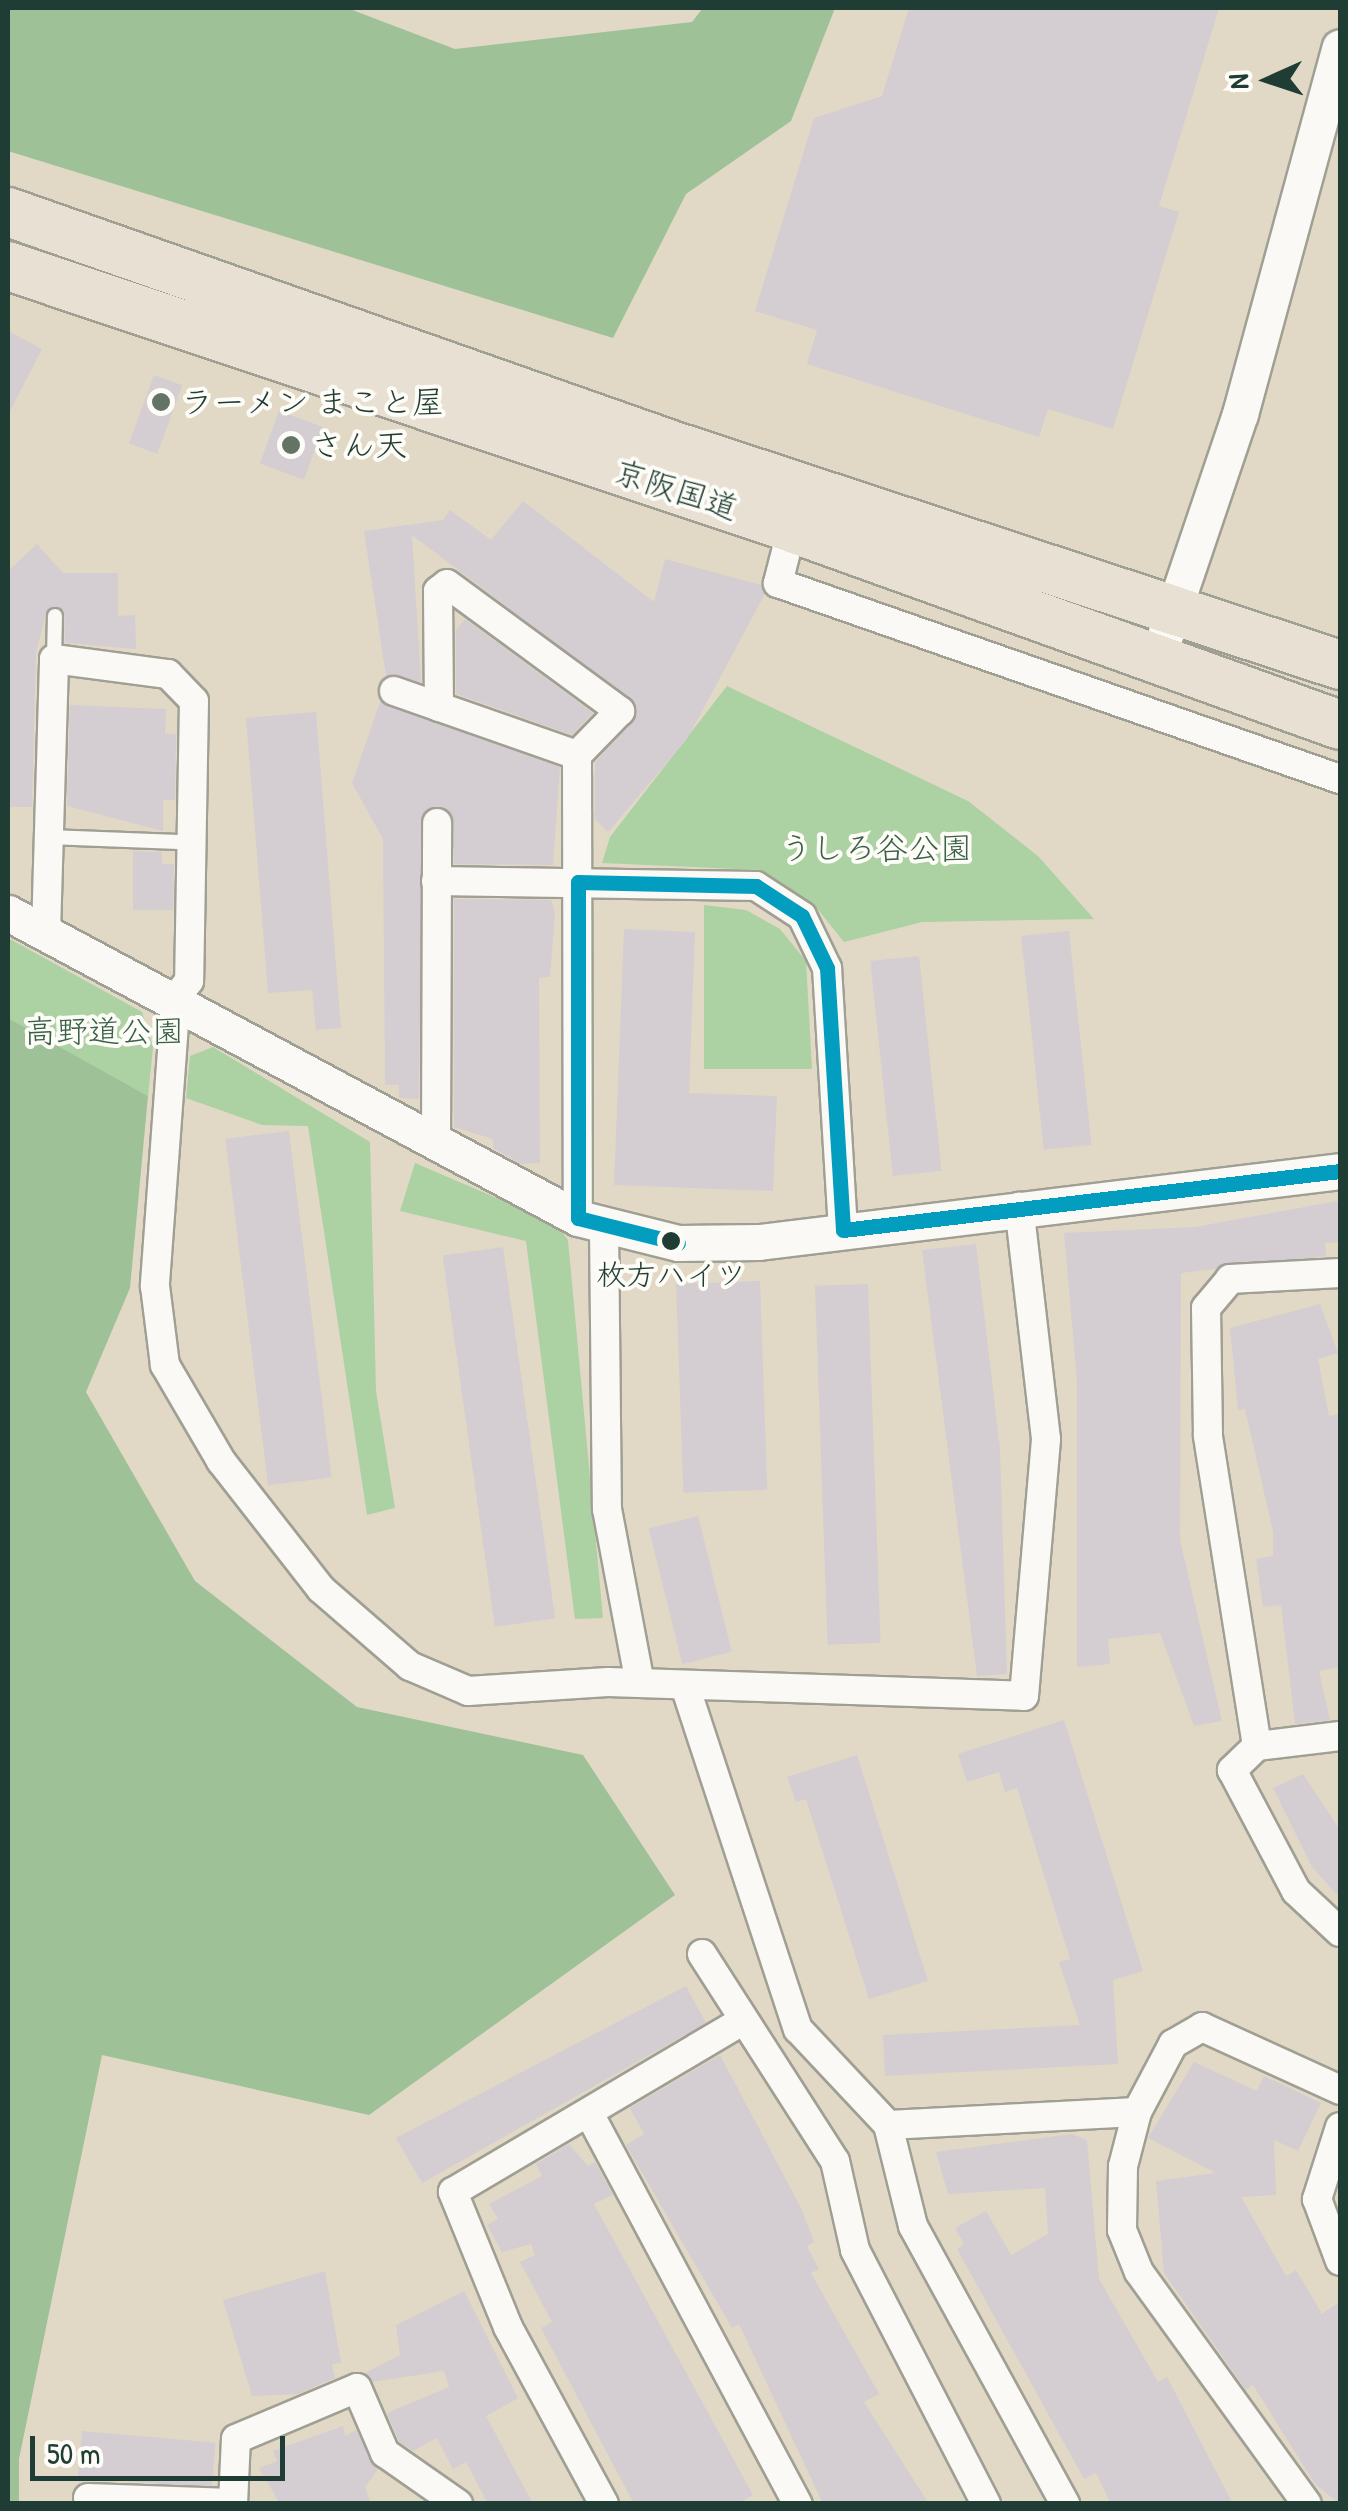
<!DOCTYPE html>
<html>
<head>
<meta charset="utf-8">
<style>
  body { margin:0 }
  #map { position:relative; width:1348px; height:2511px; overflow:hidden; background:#e1d9c6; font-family:"Patrick Hand","Klee One",sans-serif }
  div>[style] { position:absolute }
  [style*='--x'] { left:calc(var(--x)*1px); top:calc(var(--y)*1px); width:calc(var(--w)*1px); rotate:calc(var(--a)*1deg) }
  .green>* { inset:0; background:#acd1a3 }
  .forest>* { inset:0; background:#9ec198 }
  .building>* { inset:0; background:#d4cdd2; transform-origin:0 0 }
  .roads { filter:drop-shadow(2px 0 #a09f93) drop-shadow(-2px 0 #a09f93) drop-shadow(0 2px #a09f93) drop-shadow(0 -2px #a09f93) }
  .service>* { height:14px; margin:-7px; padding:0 7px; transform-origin:7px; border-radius:7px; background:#faf9f6 }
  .minor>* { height:28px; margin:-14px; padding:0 14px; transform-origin:14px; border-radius:14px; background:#faf9f6 }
  .tertiary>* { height:35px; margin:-17.5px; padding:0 17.5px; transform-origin:17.5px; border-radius:17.5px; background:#faf9f6 }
  .trunk>* { height:48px; margin:-24px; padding:0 24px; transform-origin:24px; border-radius:24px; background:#e7e0d3 }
  .bus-1>* { height:15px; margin:-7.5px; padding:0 7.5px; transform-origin:7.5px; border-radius:7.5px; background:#039ebf }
  .dots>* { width:28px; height:28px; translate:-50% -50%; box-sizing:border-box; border:5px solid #fdfcf7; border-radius:50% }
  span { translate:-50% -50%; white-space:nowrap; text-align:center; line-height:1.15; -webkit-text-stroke:8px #fdfcf7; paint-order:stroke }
  .bus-label { font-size:30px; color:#1f3d34 }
  .poi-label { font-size:32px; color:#1f3d34 }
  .left { translate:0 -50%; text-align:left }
  .street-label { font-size:32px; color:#1f3d34 }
  .park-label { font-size:32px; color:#386048 }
  .frame { position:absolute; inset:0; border:10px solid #1f3d34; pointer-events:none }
  .north { position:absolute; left:1218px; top:30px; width:100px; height:100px; -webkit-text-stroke:8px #fdfcf7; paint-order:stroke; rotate:267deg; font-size:28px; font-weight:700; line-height:40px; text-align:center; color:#1f3d34 }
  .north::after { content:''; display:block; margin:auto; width:35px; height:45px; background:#1f3d34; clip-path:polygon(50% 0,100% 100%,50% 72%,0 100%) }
  .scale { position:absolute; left:30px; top:2436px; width:255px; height:45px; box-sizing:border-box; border:5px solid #1f3d34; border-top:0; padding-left:12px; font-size:30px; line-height:35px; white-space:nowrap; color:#1f3d34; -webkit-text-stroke:8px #fdfcf7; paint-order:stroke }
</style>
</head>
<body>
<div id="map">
  <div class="green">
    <i style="clip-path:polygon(727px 686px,968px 801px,1038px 856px,1094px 919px,922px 922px,844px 942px,815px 906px,761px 870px,602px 863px,610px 837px)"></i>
    <i style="clip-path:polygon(704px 905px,746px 910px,780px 929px,806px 961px,812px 1069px,704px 1069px)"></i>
    <i style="clip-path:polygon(8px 938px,142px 1012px,153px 1047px,148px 1096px,8px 1018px)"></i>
    <i style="clip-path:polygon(213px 1047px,370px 1142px,376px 1391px,395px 1508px,367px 1515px,308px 1126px,262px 1125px,186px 1098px,190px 1056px)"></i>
    <i style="clip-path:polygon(415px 1163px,557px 1224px,568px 1240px,603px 1618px,575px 1619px,526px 1241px,400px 1211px)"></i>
  </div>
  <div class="forest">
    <i style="clip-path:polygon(8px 8px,347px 8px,455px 49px,692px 22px,703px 8px,835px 8px,791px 121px,686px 194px,613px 338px,8px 151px)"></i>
    <i style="clip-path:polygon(8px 1018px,148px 1096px,130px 1288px,86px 1392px,195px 1581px,357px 1707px,583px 1755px,675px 1895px,369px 2115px,102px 2055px,19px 2459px,19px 2504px,8px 2503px)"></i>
  </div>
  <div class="building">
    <i style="clip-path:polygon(909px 8px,1219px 8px,1159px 206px,1179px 212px,1113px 429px,1048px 409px,1039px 437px,807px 364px,817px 330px,755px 311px,814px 118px,882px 96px)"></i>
    <i style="clip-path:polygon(8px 331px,42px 349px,8px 415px)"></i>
    <i style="left:154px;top:375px;width:30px;height:73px;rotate:20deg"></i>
    <i style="left:279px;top:411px;width:47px;height:56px;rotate:20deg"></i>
    <i style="clip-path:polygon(523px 501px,654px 602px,665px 559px,761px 585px,765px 594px,687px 739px,608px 832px,595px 819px,595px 762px,633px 722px,636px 704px,412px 535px,421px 682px,386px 676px,364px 531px,443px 520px,450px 510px,491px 540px)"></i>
    <i style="clip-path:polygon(37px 544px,63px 573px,118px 573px,118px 616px,135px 615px,136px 649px,65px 643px,64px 610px,47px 610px,36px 653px,32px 807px,8px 807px,8px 571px)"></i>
    <i style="clip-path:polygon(465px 619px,593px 713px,572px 735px,456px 694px,456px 630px)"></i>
    <i style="clip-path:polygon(380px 702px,560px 767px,553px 865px,454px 864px,452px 814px,436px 806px,422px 815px,419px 1099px,399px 1098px,399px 1085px,385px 1085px,383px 839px,352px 783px)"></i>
    <i style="clip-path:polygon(70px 705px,166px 709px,165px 734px,176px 734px,175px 800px,163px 800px,163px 831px,67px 806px)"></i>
    <i style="clip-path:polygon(316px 712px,341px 1028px,316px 1030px,312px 990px,268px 993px,246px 718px)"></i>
    <i style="clip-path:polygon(133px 851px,162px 852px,162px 864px,174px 864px,173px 910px,133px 910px)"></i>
    <i style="clip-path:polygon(454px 899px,551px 900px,555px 913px,550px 977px,539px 978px,540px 1163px,521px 1164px,493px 1148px,493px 1139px,454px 1127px)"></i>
    <i style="clip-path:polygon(624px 929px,695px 932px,689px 1093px,777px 1096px,773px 1191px,614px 1185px)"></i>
    <i style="left:1069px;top:931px;width:215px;height:48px;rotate:84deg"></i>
    <i style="left:919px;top:956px;width:216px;height:49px;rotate:84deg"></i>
    <i style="left:289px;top:1131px;width:349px;height:64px;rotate:83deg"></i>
    <i style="clip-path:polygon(1338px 1201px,1340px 1242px,1325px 1243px,1326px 1256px,1181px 1273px,1180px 1540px,1222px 1721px,1194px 1726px,1160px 1633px,1108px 1639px,1110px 1664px,1077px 1667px,1077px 1381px,1064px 1233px,1195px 1227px)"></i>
    <i style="clip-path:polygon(976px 1244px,1000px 1449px,1007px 1674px,977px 1676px,922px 1250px)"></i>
    <i style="left:503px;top:1247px;width:375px;height:61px;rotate:82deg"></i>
    <i style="left:760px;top:1281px;width:209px;height:84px;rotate:88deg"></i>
    <i style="left:868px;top:1284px;width:359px;height:53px;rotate:88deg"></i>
    <i style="clip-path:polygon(1320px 1304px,1338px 1353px,1318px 1359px,1329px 1416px,1340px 1414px,1340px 1667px,1319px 1671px,1330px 1720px,1295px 1724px,1281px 1605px,1263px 1607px,1256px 1559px,1273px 1556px,1273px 1532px,1245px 1409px,1238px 1410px,1230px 1328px)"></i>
    <i style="left:698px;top:1516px;width:140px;height:51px;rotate:76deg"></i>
    <i style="clip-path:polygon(1064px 1720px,1143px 1971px,1113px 1980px,1118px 2064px,885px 2076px,883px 2035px,1080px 2025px,1059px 1962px,1070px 1959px,1017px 1788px,1005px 1792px,999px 1772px,967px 1782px,958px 1754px)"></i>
    <i style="clip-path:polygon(857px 1755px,928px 1981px,869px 1999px,806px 1799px,796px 1802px,787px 1777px)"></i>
    <i style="clip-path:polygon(1303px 1774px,1340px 1830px,1340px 1898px,1312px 1867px,1273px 1788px)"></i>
    <i style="clip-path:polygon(686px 1986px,706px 2023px,422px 2183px,396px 2138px)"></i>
    <i style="clip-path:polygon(720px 2055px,801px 2208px,814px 2242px,807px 2246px,819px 2269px,811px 2273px,879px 2394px,864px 2402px,929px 2504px,823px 2504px,739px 2324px,732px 2328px,626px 2145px,644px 2134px,630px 2108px)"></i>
    <i style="clip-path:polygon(1194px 2062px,1257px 2091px,1264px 2076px,1321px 2103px,1298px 2151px,1274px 2140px,1276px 2195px,1241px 2197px,1286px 2276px,1296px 2270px,1322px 2314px,1340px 2302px,1340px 2504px,1315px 2484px,1253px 2385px,1246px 2390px,1164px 2273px,1156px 2181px,1216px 2173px,1148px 2138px)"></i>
    <i style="clip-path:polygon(1072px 2134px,1087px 2140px,1099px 2279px,1158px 2382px,1167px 2377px,1233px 2504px,1111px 2504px,1096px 2473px,1084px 2479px,957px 2249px,964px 2244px,955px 2228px,986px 2211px,1011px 2255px,1048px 2234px,1045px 2188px,948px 2194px,936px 2152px)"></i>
    <i style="clip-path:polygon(569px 2144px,588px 2166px,595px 2162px,613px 2195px,594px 2204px,753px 2495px,737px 2504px,634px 2504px,541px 2328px,552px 2322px,520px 2262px,535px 2255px,531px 2244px,502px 2252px,487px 2225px,498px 2219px,489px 2204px,542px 2176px,536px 2164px)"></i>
    <i style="clip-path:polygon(325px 2271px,341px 2363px,332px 2364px,335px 2378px,298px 2394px,252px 2396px,223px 2300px)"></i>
    <i style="clip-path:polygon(464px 2291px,518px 2398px,486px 2416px,533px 2504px,488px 2504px,466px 2462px,453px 2469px,437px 2438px,413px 2451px,399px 2442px,387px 2413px,449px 2387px,444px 2371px,373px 2382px,365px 2373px,400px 2355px,396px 2325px)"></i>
    <i style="clip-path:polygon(343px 2426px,345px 2436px,356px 2430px,378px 2469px,365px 2487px,371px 2504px,280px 2504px,259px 2468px,277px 2461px,273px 2451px)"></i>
    <i style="left:82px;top:2431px;width:134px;height:46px;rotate:5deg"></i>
  </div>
  <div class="roads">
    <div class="service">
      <i style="--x:54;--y:659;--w:43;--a:-88.7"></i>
      <i style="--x:49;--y:837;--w:129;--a:2.2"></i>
    </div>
    <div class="minor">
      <i style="--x:792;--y:528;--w:57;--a:104.3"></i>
      <i style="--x:778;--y:583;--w:595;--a:19.23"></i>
      <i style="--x:394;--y:691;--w:194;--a:19.3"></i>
      <i style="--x:577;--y:755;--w:463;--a:89.9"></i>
      <i style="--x:439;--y:707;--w:116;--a:-90.5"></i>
      <i style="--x:438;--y:591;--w:11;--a:-38"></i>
      <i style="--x:447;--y:584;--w:215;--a:36.3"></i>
      <i style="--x:620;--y:711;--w:62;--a:134.3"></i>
      <i style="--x:436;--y:881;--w:320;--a:0.9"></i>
      <i style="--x:756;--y:886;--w:55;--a:33.1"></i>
      <i style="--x:802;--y:916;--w:58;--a:64.3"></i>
      <i style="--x:827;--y:968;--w:262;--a:86.5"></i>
      <i style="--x:46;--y:932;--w:273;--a:-88.3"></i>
      <i style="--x:54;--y:659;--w:115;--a:7.5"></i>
      <i style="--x:168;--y:674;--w:37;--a:46"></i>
      <i style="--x:194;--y:701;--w:280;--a:91"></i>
      <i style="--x:189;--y:981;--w:21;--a:129"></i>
      <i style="--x:176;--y:997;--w:290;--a:94.2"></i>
      <i style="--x:155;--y:1286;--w:80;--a:82.8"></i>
      <i style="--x:165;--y:1365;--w:111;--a:59.7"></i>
      <i style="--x:221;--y:1461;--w:162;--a:52"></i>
      <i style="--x:321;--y:1589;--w:118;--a:40.9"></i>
      <i style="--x:410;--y:1666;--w:63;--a:23.3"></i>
      <i style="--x:468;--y:1691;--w:140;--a:-3.7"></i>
      <i style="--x:608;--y:1682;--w:416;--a:1.9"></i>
      <i style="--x:1024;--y:1696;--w:258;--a:-85.1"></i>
      <i style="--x:1046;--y:1439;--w:234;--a:-96.6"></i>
      <i style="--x:436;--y:1145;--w:322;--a:-89.8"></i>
      <i style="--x:604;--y:1228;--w:281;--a:89.4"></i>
      <i style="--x:607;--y:1509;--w:177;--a:79.3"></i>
      <i style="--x:687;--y:1692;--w:355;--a:71.8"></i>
      <i style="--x:798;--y:2029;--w:132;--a:46.8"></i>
      <i style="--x:888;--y:2125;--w:104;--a:76.1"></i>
      <i style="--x:913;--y:2226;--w:317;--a:61.3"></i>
      <i style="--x:1340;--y:1736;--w:84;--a:173.1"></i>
      <i style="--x:1257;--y:1746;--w:35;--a:136"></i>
      <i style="--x:1232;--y:1770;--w:137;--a:62.1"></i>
      <i style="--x:1296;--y:1891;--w:60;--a:43"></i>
      <i style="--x:1257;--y:1746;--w:315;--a:-99"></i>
      <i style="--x:1208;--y:1435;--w:127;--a:-90.9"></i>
      <i style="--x:1206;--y:1308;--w:38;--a:-50"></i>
      <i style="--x:1230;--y:1279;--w:110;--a:-3.1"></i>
      <i style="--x:702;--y:1954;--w:246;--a:57.3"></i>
      <i style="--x:835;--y:2161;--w:91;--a:77.3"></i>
      <i style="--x:855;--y:2250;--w:286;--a:62.7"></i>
      <i style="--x:1137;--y:2112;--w:56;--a:104.5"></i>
      <i style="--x:1123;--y:2166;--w:64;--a:90.9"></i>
      <i style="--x:1122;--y:2230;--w:45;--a:68"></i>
      <i style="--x:1139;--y:2272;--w:286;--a:54.1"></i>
      <i style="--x:590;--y:2115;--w:441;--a:61.9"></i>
      <i style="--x:888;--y:2125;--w:249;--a:-3"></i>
      <i style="--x:1137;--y:2112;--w:77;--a:-62.1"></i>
      <i style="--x:1173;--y:2044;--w:34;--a:-30"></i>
      <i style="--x:1202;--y:2027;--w:152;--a:24.5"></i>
      <i style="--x:1340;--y:2127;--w:76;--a:107.7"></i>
      <i style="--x:1317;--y:2199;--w:66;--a:69.6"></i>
      <i style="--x:88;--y:2498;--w:144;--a:2"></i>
      <i style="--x:233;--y:2504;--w:65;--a:-87.4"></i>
      <i style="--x:236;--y:2439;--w:131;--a:-22.9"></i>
      <i style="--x:357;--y:2388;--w:71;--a:66.7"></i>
      <i style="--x:385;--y:2453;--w:89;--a:34.9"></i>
      <i style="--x:604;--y:2504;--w:201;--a:-118.5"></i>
      <i style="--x:508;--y:2327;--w:146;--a:-112.2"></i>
      <i style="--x:453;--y:2192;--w:334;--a:-30.6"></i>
    </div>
    <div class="tertiary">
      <i style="--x:1156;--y:662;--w:262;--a:-71.3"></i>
      <i style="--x:1240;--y:414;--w:380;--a:-74.8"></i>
      <i style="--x:8;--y:913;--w:646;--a:28.15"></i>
      <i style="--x:578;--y:1218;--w:103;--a:14"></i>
      <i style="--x:678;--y:1243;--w:81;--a:-0.7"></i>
      <i style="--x:759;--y:1242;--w:585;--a:-6.97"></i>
    </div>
    <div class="trunk">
      <i style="--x:8;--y:212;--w:706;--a:19.36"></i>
      <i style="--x:674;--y:446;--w:701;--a:18.2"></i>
      <i style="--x:8;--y:266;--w:827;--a:18.48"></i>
      <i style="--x:792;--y:528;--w:582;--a:19.77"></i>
    </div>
  </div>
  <div class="bus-1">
    <i style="--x:678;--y:1243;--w:103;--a:-166"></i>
    <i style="--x:578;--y:1218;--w:336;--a:-90"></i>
    <i style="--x:578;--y:882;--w:178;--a:1.3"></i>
    <i style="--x:756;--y:886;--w:55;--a:33.1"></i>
    <i style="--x:802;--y:916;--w:58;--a:64.3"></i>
    <i style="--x:827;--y:968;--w:262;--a:86.5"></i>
    <i style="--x:843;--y:1230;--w:500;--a:-6.77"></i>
  </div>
  <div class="dots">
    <i style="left:161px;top:402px;background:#637467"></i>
    <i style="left:291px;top:445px;background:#637467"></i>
    <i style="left:671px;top:1241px;background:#1f3d34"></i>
  </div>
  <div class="bus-label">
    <span style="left:671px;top:1274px">枚方ハイツ</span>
  </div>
  <div class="poi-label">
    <span class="left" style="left:181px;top:402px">ラーメン まこと屋</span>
    <span class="left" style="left:311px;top:445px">さん天</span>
  </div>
  <div class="street-label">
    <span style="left:676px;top:490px;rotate:18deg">京阪国道</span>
  </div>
  <div class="park-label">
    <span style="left:876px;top:848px">うしろ谷公園</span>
    <span style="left:104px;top:1031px">高野道公園</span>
  </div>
  <div class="frame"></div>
  <div class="north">N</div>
  <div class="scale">50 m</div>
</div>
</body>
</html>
